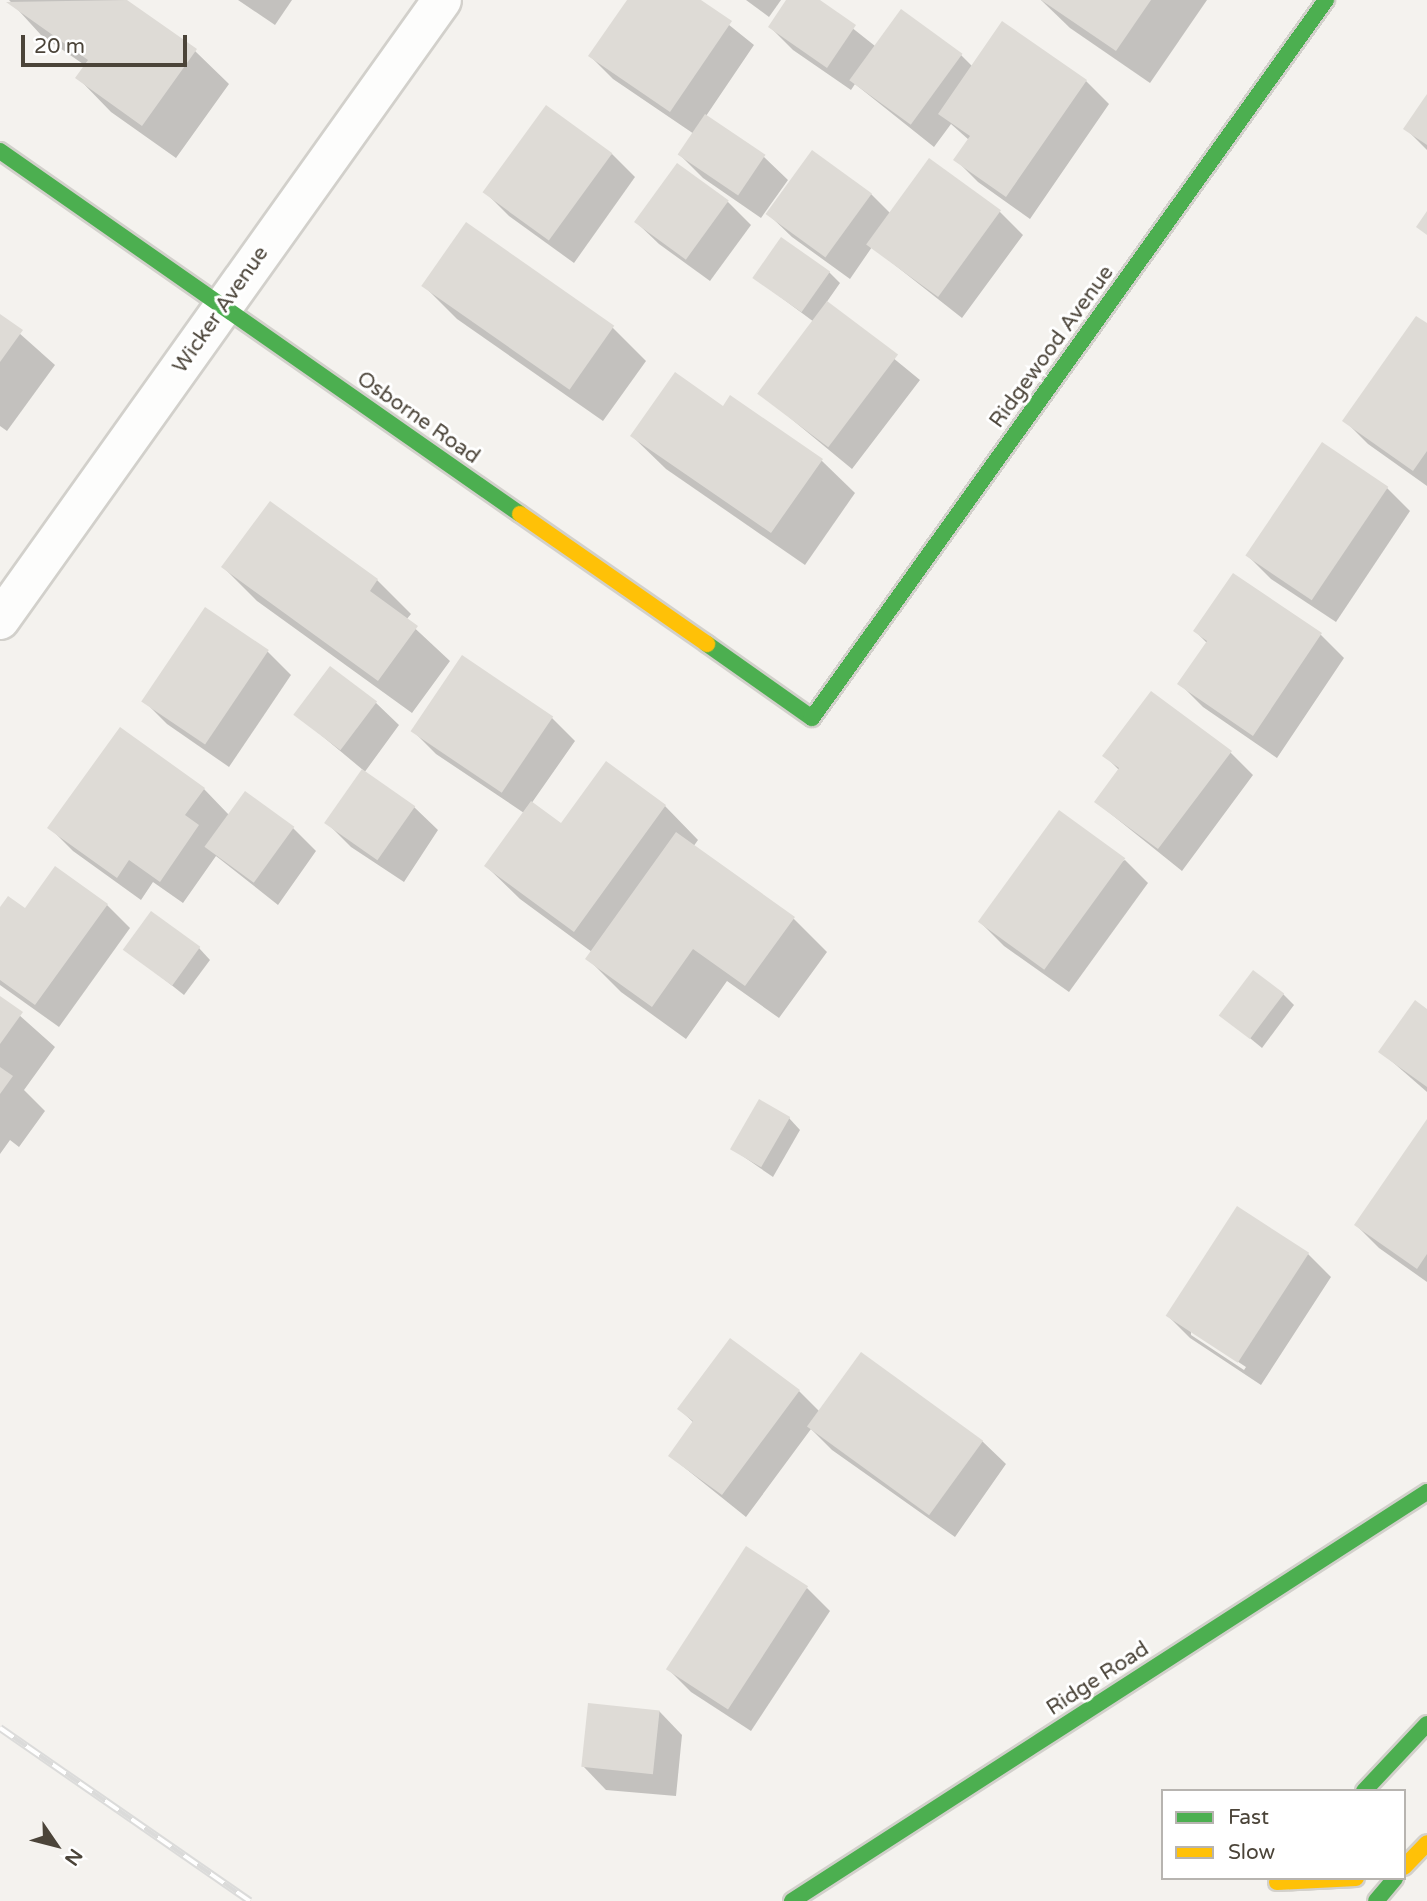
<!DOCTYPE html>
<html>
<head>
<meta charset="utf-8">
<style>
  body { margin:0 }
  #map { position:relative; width:1427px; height:1901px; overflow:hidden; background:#f4f2ee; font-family:"Varela Round",sans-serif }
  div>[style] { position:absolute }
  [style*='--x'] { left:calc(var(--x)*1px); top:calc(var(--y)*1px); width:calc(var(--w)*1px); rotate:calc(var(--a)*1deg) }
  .shadow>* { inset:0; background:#0003 }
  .building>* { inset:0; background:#dedbd6; transform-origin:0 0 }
  .roads { filter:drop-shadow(2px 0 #d2d0cb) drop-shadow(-2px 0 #d2d0cb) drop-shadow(0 2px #d2d0cb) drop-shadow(0 -2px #d2d0cb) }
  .street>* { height:38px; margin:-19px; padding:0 19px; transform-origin:19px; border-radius:19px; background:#fdfdfc }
  .fast>* { height:16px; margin:-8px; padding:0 8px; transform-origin:8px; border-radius:8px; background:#4caf50 }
  .slow>* { height:16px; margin:-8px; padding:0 8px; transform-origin:8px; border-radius:8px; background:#ffc107 }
  .rail>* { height:8px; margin-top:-4px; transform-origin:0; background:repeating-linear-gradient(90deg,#fff 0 16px,#dbdbda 0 32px); box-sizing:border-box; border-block:2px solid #dbdbda }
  span { translate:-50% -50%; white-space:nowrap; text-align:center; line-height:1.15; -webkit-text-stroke:6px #fff; paint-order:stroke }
  .street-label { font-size:21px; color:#4b4439 }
  .legend { position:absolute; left:1161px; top:1789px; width:245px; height:91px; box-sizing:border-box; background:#fff; border:2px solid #b7b4b0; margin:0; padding:9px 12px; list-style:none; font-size:21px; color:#4b4439 }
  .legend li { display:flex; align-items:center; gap:14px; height:35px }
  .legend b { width:35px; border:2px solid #b7b4b0 }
  .north { position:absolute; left:21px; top:1810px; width:70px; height:70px; -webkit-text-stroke:5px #fff; paint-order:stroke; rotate:125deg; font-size:19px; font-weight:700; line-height:28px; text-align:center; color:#4b4439 }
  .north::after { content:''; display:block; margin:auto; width:24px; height:32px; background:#4b4439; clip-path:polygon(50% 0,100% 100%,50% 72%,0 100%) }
  .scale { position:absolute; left:21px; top:35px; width:166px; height:32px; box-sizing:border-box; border:4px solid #4b4439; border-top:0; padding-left:9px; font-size:21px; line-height:24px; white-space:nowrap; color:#4b4439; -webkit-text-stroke:5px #fff; paint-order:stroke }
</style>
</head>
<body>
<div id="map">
  <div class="shadow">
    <i style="clip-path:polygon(9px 0,124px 0,195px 51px,229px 84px,176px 158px,111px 112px,78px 78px,86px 66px,41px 35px)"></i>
    <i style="clip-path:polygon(238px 0,292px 0,275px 25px)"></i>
    <i style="clip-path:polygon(629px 0,698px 0,754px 45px,706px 116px,764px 157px,788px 180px,761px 218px,703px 178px,680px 155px,694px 134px,613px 79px,590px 56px)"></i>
    <i style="clip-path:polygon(746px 0,781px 0,769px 17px)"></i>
    <i style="clip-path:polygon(788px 0,817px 0,875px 46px,961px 55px,973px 67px,1086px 81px,1109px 104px,1030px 219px,978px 182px,955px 159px,969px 140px,951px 124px,934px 147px,855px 84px,851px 90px,793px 50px,770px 27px)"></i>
    <i style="clip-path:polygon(1041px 0,1207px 0,1150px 83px,1070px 28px)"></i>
    <i style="clip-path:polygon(1427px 97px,1427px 150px,1406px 129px)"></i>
    <i style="clip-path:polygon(612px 154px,635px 177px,574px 263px,509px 216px,486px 193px)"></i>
    <i style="clip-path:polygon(929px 161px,1000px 212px,1023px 235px,962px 318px,872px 247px,850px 279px,792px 237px,768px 214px,871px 194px,891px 214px)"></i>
    <i style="clip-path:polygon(728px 202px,751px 225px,710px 281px,659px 244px,635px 221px)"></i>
    <i style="clip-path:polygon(467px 224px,613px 328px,646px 361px,603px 421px,457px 319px,424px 286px)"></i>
    <i style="clip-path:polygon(829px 272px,840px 283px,826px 303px,920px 380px,852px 469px,760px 393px,814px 322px,755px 278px)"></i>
    <i style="clip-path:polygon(0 316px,55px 365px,7px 431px,0 426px)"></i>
    <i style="clip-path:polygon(1427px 325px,1427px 486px,1368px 444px,1345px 421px)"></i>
    <i style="clip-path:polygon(723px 408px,821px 460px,855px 493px,805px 565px,666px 469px,632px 436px)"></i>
    <i style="clip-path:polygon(1387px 488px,1410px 511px,1336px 622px,1271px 579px,1248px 556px)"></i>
    <i style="clip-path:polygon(271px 503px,377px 580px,411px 614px,406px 620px,450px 661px,412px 713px,257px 601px,223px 567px)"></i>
    <i style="clip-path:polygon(206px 610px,268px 652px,291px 675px,229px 767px,167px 724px,144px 701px)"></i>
    <i style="clip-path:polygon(1195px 631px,1321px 635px,1344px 658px,1277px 758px,1203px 707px,1180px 684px,1207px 643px)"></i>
    <i style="clip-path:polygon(375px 702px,399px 725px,364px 773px,414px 807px,438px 830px,404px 882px,351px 847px,328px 824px,363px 770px,297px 715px)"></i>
    <i style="clip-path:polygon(552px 718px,575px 741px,531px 804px,561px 825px,665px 806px,698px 840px,693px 847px,794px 919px,827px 952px,779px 1018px,727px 981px,686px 1039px,621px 992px,588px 959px,592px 952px,520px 899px,486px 866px,524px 813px,436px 754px,413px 731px)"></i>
    <i style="clip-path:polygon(1230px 752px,1253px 775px,1182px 871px,1096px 802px,1119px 770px,1105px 756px)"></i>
    <i style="clip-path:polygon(204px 789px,229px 815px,293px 828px,316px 851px,278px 905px,216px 856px,183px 903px,153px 882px,141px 900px,73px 851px,50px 828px)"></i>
    <i style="clip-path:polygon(1125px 860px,1148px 883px,1069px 992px,1004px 946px,981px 923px)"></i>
    <i style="clip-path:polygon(107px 905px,130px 928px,59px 1027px,0 985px,0 910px)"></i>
    <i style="clip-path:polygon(199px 948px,210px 960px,184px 995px,126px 949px)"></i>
    <i style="clip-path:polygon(1283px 994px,1294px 1005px,1262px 1048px,1223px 1016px)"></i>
    <i style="clip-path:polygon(0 998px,55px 1047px,24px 1090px,45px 1111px,19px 1147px,10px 1140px,0 1154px)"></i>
    <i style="clip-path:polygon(1427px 1011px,1427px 1092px,1380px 1051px)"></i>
    <i style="clip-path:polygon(789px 1118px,800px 1130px,773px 1177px,734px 1150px)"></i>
    <i style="clip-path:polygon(1427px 1122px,1427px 1282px,1379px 1248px,1356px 1225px)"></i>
    <i style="clip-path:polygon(evenodd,1308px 1254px,1331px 1277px,1261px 1385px,1190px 1338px,1167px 1315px,1308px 1254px,1191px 1331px,1246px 1367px,1244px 1370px,1191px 1335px,1191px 1331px)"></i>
    <i style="clip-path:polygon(799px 1391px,820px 1412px,982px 1441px,1006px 1464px,955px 1537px,832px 1450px,811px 1429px,746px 1517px,670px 1456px,694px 1423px,679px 1409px)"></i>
    <i style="clip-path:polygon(807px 1588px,830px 1611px,751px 1731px,691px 1692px,668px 1669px)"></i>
    <i style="clip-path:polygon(659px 1711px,682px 1735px,676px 1796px,606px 1790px,583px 1766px)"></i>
  </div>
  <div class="building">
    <i style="clip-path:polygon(127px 0,197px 49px,142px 126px,75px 78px,88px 60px,6px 2px)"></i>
    <i style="clip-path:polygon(627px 0,701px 0,732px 21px,670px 112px,588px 56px)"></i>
    <i style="clip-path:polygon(786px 0,820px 0,856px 25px,827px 68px,768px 27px)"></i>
    <i style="clip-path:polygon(1041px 0,1151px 0,1116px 51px)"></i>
    <i style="left:901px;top:9px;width:76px;height:88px;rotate:36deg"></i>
    <i style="clip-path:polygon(1002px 21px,1087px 80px,1006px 197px,953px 160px,970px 136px,938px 114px)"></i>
    <i style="clip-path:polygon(1427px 94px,1427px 145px,1403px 129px)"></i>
    <i style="left:546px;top:105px;width:82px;height:108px;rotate:36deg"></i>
    <i style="left:705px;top:114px;width:73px;height:49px;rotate:34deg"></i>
    <i style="left:812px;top:150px;width:74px;height:79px;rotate:36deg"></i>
    <i style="left:929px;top:158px;width:89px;height:107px;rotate:36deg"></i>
    <i style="left:677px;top:163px;width:64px;height:73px;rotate:36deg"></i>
    <i style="clip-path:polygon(1427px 211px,1427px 235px,1416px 227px)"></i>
    <i style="left:466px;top:222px;width:181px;height:78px;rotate:35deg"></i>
    <i style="left:781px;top:237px;width:60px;height:50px;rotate:35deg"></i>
    <i style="left:827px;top:301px;width:89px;height:116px;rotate:37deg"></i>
    <i style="clip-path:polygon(0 314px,23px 330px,0 362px)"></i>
    <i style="clip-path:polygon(1416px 316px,1427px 323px,1427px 451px,1413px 471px,1342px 421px)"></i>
    <i style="clip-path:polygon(675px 372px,723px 406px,730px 395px,823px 459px,771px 533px,630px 436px)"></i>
    <i style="left:1322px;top:442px;width:80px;height:137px;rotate:34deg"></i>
    <i style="clip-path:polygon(270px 501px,378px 579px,370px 591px,418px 626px,378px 681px,221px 567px)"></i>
    <i style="clip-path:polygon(1233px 573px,1322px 633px,1253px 736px,1177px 684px,1207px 641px,1193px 631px)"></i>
    <i style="left:205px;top:607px;width:77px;height:114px;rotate:34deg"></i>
    <i style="left:462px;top:655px;width:110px;height:92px;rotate:34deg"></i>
    <i style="left:330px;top:666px;width:59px;height:61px;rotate:37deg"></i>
    <i style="clip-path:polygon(1151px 691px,1232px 751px,1158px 849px,1094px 802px,1119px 768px,1102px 756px)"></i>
    <i style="clip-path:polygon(120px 727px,205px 788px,185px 815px,199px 825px,160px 882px,129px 860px,117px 878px,47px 828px)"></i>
    <i style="clip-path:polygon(606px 761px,666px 805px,574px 932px,484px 866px,531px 801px,561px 823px)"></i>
    <i style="left:362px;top:769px;width:65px;height:66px;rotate:35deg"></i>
    <i style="left:245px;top:791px;width:61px;height:69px;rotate:36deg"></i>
    <i style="left:1059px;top:810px;width:82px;height:138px;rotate:36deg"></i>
    <i style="clip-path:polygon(676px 832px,795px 917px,745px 986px,693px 949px,652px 1007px,585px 959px)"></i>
    <i style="clip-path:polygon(55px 866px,108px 904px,35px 1005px,0 980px,0 907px,8px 896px,25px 908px)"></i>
    <i style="left:151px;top:911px;width:61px;height:48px;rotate:36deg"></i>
    <i style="left:1253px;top:970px;width:39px;height:57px;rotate:37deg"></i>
    <i style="clip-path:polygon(0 996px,23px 1012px,0 1044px)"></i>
    <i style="clip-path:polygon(1415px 1000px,1427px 1009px,1427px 1087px,1378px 1052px)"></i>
    <i style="clip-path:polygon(0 1067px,13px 1076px,0 1094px)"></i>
    <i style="left:759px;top:1099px;width:36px;height:58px;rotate:30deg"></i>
    <i style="clip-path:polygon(1427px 1119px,1427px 1254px,1417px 1269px,1354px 1225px)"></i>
    <i style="left:1237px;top:1206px;width:86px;height:131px;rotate:33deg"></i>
    <i style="clip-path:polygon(730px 1338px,800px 1390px,722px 1495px,668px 1456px,693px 1421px,677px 1409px)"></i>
    <i style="left:861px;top:1352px;width:151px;height:92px;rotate:36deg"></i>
    <i style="left:746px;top:1546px;width:74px;height:147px;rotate:33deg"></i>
    <i style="left:588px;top:1703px;width:72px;height:64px;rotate:6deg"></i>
  </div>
  <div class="roads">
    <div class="street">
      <i style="--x:0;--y:620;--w:761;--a:-54.51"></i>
    </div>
    <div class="fast">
      <i style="--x:0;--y:151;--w:634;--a:34.92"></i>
      <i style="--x:707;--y:644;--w:128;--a:35.2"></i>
      <i style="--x:812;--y:718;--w:883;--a:-54.4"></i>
      <i style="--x:1364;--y:1791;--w:92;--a:-46.8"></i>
      <i style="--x:792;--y:1901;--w:755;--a:-32.79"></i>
      <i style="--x:1376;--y:1901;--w:30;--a:-50"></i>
    </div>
    <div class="slow">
      <i style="--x:520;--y:514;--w:228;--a:34.8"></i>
      <i style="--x:1404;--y:1867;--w:33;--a:-46"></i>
      <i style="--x:1277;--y:1882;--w:79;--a:-2.9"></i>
    </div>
  </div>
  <div class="rail">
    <i style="--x:0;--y:1728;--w:304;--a:34.7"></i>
  </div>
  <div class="street-label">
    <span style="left:221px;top:310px;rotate:-55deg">Wicker Avenue</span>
    <span style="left:1052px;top:347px;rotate:-54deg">Ridgewood Avenue</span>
    <span style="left:418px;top:418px;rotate:35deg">Osborne Road</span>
    <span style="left:1098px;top:1679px;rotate:-33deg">Ridge Road</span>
  </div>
  <ul class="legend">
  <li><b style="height:9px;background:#4caf50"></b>Fast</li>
  <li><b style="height:9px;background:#ffc107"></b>Slow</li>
  </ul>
  <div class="north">N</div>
  <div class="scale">20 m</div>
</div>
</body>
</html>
